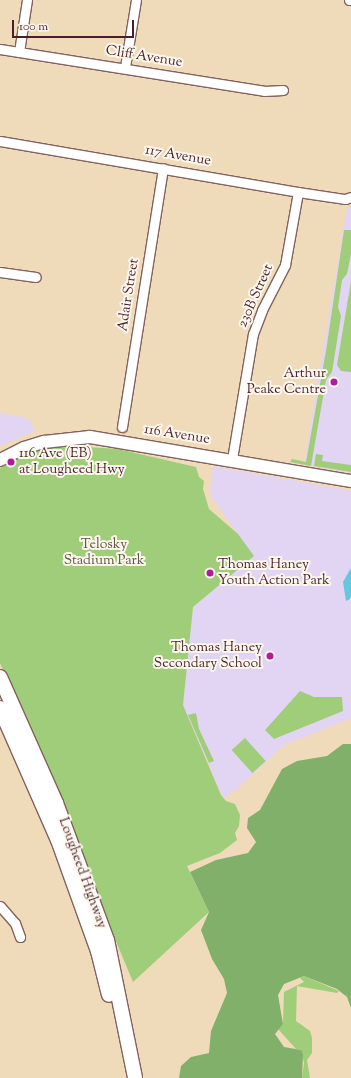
<!DOCTYPE html>
<html>
<head>
<meta charset="utf-8">
<style>
  body { margin:0 }
  #map { position:relative; width:351px; height:1078px; overflow:hidden; background:#efdbba; font-family:"Sorts Mill Goudy",serif }
  div>[style] { position:absolute }
  [style*='--x'] { left:calc(var(--x)*1px); top:calc(var(--y)*1px); width:calc(var(--w)*1px); rotate:calc(var(--a)*1deg) }
  .built>* { inset:0; background:#e2d4f3 }
  .green>* { inset:0; background:#a0cd7a; transform-origin:0 0 }
  .forest>* { inset:0; background:#80b06a }
  .water>* { inset:0; background:#62c7df }
  .roads { filter:drop-shadow(1px 0 #84615d) drop-shadow(-1px 0 #84615d) drop-shadow(0 1px #84615d) drop-shadow(0 -1px #84615d) }
  .street>* { height:9px; margin:-4.5px; padding:0 4.5px; transform-origin:4.5px; border-radius:4.5px; background:#fff }
  .secondary>* { height:12px; margin:-6px; padding:0 6px; transform-origin:6px; border-radius:6px; background:#fff }
  .primary>* { height:14px; margin:-7px; padding:0 7px; transform-origin:7px; border-radius:7px; background:#fff }
  .dots>* { width:11px; height:11px; translate:-50% -50%; box-sizing:border-box; border:2px solid #fbf7ec; border-radius:50% }
  span { translate:-50% -50%; white-space:nowrap; text-align:center; line-height:1.15; -webkit-text-stroke:4px #fbf7ec; paint-order:stroke }
  .street-label { font-size:14px; color:#4a1f2b }
  .poi-label { font-size:14px; color:#4a1f2b }
  .right { translate:-100% -50%; text-align:right }
  .left { translate:0 -50%; text-align:left }
  .park-label { font-size:14px; color:#645343 }
  .scale { position:absolute; left:12px; top:20px; width:122px; height:18px; box-sizing:border-box; border:2px solid #4a1f2b; border-top:0; padding-left:5px; font-size:12px; line-height:14px; white-space:nowrap; color:#4a1f2b; -webkit-text-stroke:3px #fbf7ec; paint-order:stroke }
</style>
</head>
<body>
<div id="map">
  <div class="built">
    <i style="clip-path:polygon(347px 208px,351px 208px,351px 473px,304px 465px)"></i>
    <i style="clip-path:polygon(0 413px,28px 418px,35px 431px,0 446px)"></i>
    <i style="clip-path:polygon(213px 466px,351px 491px,351px 718px,284px 745px,236px 790px,223px 798px,183px 705px,193px 607px,254px 556px,212px 498px,210px 491px)"></i>
  </div>
  <div class="green">
    <i style="clip-path:polygon(344px 230px,351px 230px,351px 254px,347px 274px,342px 280px,338px 307px,341px 316px,332px 372px,326px 380px,311px 466px,290px 462px,292px 459px,306px 462px,326px 351px)"></i>
    <i style="clip-path:polygon(351px 281px,351px 372px,341px 371px,337px 365px)"></i>
    <i style="clip-path:polygon(72px 446px,118px 449px,196px 467px,199px 477px,204px 481px,203px 489px,209px 509px,238px 534px,254px 556px,193px 607px,183px 705px,221px 795px,226px 801px,235px 804px,240px 815px,239px 826px,235px 833px,237px 840px,220px 853px,187px 866px,209px 912px,133px 982px,0 663px,0 468px,32px 450px)"></i>
    <i style="clip-path:polygon(316px 454px,323px 455px,322px 461px,351px 465px,351px 472px,314px 466px)"></i>
    <i style="clip-path:polygon(300px 691px,314px 697px,342px 697px,343px 711px,274px 739px,265px 730px)"></i>
    <i style="clip-path:polygon(196px 713px,199px 729px,214px 761px,209px 763px,188px 715px)"></i>
    <i style="left:245px;top:738px;width:31px;height:18px;rotate:48deg"></i>
    <i style="clip-path:polygon(304px 976px,339px 991px,337px 993px,297px 986px,296px 1021px,310px 1031px,312px 1038px,312px 1053px,307px 1060px,310px 1078px,302px 1078px,304px 1063px,301px 1050px,296px 1049px,278px 1029px,283px 1024px,284px 992px,304px 982px,300px 978px)"></i>
  </div>
  <div class="forest">
    <i style="clip-path:polygon(343px 744px,351px 744px,351px 1008px,347px 997px,337px 989px,304px 976px,284px 984px,278px 995px,283px 1024px,275px 1034px,284px 1047px,301px 1050px,303px 1054px,302px 1078px,179px 1078px,181px 1066px,191px 1057px,209px 1053px,211px 1031px,227px 993px,224px 979px,212px 959px,201px 930px,209px 912px,190px 872px,216px 860px,248px 853px,256px 842px,247px 828px,248px 818px,260px 810px,282px 769px,297px 761px,327px 756px)"></i>
  </div>
  <div class="water">
    <i style="clip-path:polygon(351px 568px,351px 595px,350px 599px,346px 601px,343px 582px)"></i>
  </div>
  <div class="roads">
    <div class="street">
      <i style="--x:349;--y:0;--w:2;--a:0"></i>
      <i style="--x:0;--y:49;--w:267;--a:9"></i>
      <i style="--x:264;--y:91;--w:19;--a:-3"></i>
      <i style="--x:19;--y:52;--w:53;--a:-81.3"></i>
      <i style="--x:125;--y:67;--w:68;--a:-80.7"></i>
      <i style="--x:0;--y:141;--w:302;--a:9.7"></i>
      <i style="--x:298;--y:192;--w:48;--a:8.5"></i>
      <i style="--x:345;--y:199;--w:6;--a:-18"></i>
      <i style="--x:0;--y:272;--w:36;--a:8"></i>
      <i style="--x:122;--y:427;--w:262;--a:-81"></i>
      <i style="--x:232;--y:459;--w:127;--a:-80.5"></i>
      <i style="--x:253;--y:334;--w:26;--a:-69"></i>
      <i style="--x:262;--y:310;--w:51;--a:-62.9"></i>
      <i style="--x:285;--y:265;--w:74;--a:-79.9"></i>
      <i style="--x:0;--y:906;--w:23;--a:49"></i>
      <i style="--x:15;--y:923;--w:15;--a:70"></i>
    </div>
    <div class="secondary">
      <i style="--x:0;--y:460;--w:27;--a:-27"></i>
      <i style="--x:24;--y:448;--w:21;--a:-17"></i>
      <i style="--x:44;--y:442;--w:46;--a:-6.2"></i>
      <i style="--x:90;--y:437;--w:265;--a:9.6"></i>
    </div>
    <div class="primary">
      <i style="--x:0;--y:677;--w:138;--a:66"></i>
      <i style="--x:56;--y:803;--w:146;--a:69.6"></i>
      <i style="--x:107;--y:940;--w:141;--a:78.5"></i>
      <i style="--x:0;--y:708;--w:144;--a:66.3"></i>
      <i style="--x:58;--y:840;--w:118;--a:70.2"></i>
      <i style="--x:98;--y:951;--w:45;--a:76"></i>
    </div>
  </div>
  <div class="dots">
    <i style="left:334px;top:382px;background:#b5179e"></i>
    <i style="left:11px;top:462px;background:#b5179e"></i>
    <i style="left:210px;top:573px;background:#b5179e"></i>
    <i style="left:270px;top:656px;background:#b5179e"></i>
  </div>
  <div class="street-label">
    <span style="left:144px;top:57px;rotate:9deg">Cliff Avenue</span>
    <span style="left:178px;top:156px;rotate:10deg">117 Avenue</span>
    <span style="left:129px;top:295px;rotate:-81deg">Adair Street</span>
    <span style="left:256px;top:296px;rotate:-66deg">230B Street</span>
    <span style="left:177px;top:435px;rotate:9deg">116 Avenue</span>
    <span style="left:82px;top:873px;rotate:70deg">Lougheed Highway</span>
  </div>
  <div class="poi-label">
    <span class="right" style="left:326px;top:382px">Arthur<br>Peake Centre</span>
    <span class="left" style="left:19px;top:462px">116 Ave (EB)<br>at Lougheed Hwy</span>
    <span class="left" style="left:218px;top:573px">Thomas Haney<br>Youth Action Park</span>
    <span class="right" style="left:262px;top:656px">Thomas Haney<br>Secondary School</span>
  </div>
  <div class="park-label">
    <span style="left:104px;top:553px">Telosky<br>Stadium Park</span>
  </div>
  <div class="scale">100 m</div>
</div>
</body>
</html>
